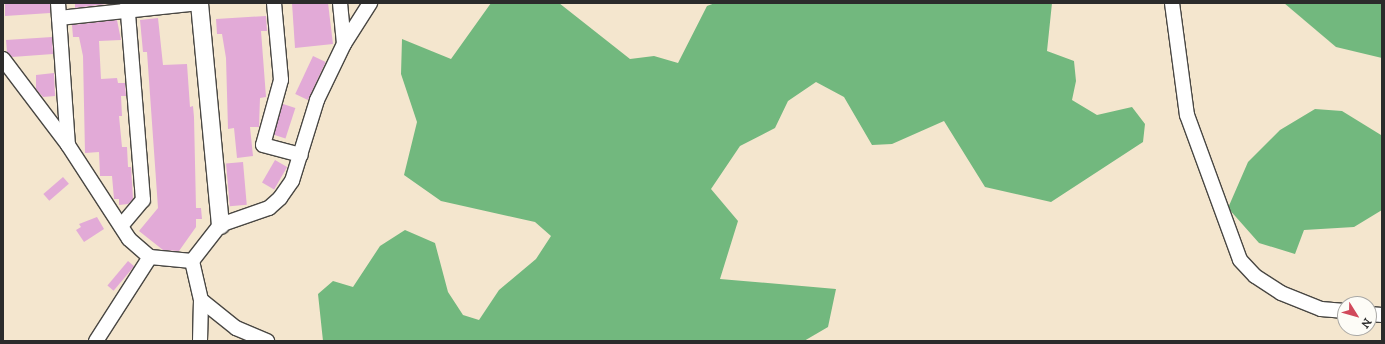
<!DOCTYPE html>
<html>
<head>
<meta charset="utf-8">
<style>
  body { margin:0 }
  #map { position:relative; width:1385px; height:344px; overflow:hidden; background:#f4e6ce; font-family:"IM FELL DW Pica",serif }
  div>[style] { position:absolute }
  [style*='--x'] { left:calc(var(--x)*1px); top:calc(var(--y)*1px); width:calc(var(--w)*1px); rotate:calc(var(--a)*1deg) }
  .forest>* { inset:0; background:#72b87e }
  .building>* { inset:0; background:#e2aad7; transform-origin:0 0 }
  .roads { filter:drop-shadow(1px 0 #494743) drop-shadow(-1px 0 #494743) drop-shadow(0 1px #494743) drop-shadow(0 -1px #494743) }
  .minor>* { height:14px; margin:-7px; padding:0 7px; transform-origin:7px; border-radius:7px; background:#fff }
  .tertiary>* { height:17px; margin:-8.5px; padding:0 8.5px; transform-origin:8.5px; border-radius:8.5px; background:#fff }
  span { translate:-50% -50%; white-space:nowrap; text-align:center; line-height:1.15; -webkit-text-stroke:3px #fdfcf7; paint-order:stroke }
  .frame { position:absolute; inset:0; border:4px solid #2b2b2b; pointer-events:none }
  .north { position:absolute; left:1337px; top:296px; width:40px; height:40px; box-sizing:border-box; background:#fdfcf7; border:1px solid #a9a8a5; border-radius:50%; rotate:127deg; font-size:11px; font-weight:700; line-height:16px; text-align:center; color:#2b2b2b }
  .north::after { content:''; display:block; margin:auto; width:14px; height:18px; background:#d1495b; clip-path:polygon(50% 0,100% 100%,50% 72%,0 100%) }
</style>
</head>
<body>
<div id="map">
  <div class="forest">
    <i style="clip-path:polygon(491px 3px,559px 3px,630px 59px,654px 56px,678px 63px,707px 6px,715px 3px,1052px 3px,1047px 51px,1074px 61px,1076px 81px,1072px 100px,1097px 115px,1132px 107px,1145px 124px,1143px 142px,1051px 202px,985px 187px,944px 121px,892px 144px,872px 145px,844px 97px,816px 82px,788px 101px,775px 128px,740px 146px,711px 189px,738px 221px,720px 279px,836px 289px,828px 327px,804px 341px,323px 341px,318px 294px,333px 281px,353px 287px,380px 246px,405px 230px,435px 243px,448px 292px,463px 315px,479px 320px,499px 290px,536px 259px,551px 236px,535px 222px,441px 201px,404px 175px,417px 122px,401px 74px,402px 39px,451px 59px)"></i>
    <i style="clip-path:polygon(1284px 3px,1382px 3px,1382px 58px,1336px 47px)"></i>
    <i style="clip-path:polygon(1315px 109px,1342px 111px,1381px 135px,1382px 210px,1354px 227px,1304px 230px,1295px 254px,1259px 243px,1228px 208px,1248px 162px,1280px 130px)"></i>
  </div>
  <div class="building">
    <i style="clip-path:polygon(5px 3px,50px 3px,50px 13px,5px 16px)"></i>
    <i style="clip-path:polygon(75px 3px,107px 3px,107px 4px,75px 8px)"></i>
    <i style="clip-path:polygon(292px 3px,328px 3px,333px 44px,295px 48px)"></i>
    <i style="clip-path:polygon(266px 16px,267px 31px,261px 31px,266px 97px,260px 98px,259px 127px,250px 127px,253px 156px,237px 158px,234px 128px,228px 129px,226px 58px,222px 34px,217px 34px,216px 19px)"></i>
    <i style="clip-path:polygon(158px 18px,163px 65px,187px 64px,190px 107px,193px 106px,194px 117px,196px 208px,201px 208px,202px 219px,196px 219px,196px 227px,179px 251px,163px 250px,139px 231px,158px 208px,147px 52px,143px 52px,140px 20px)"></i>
    <i style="clip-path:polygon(117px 20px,121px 40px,99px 41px,101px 79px,117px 78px,118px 83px,125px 83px,126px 96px,121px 96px,122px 116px,119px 116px,122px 147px,127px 147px,128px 167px,131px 167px,133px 199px,128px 204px,119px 205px,119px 199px,114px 199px,112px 176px,100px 176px,99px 152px,85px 153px,83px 56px,79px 37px,73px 37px,72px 25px)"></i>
    <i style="clip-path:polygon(52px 37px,53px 54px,12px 57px,7px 52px,6px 40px)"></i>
    <i style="left:313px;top:56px;width:14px;height:42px;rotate:25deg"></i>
    <i style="clip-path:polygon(54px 73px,55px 96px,43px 97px,36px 89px,36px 75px)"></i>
    <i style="left:283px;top:104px;width:13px;height:32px;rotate:18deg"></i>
    <i style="left:275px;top:160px;width:14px;height:26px;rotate:30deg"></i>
    <i style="left:243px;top:162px;width:43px;height:17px;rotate:85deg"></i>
    <i style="left:63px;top:177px;width:9px;height:26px;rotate:49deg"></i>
    <i style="clip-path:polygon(97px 217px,104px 229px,84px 242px,76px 230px,81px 227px,79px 224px)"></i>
    <i style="left:128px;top:261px;width:8px;height:32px;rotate:40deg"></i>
  </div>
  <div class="roads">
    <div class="minor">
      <i style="--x:58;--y:3;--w:142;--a:86"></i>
      <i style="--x:274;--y:3;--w:77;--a:84.8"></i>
      <i style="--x:281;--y:80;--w:67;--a:105.5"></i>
      <i style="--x:263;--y:145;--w:39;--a:15"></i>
      <i style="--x:340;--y:3;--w:41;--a:84.4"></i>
      <i style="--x:1172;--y:3;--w:113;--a:82.4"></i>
      <i style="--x:1187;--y:115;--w:154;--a:69.9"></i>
      <i style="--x:1240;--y:260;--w:22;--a:47"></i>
      <i style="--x:1255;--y:276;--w:31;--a:33"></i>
      <i style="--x:1281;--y:293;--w:43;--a:21.8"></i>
      <i style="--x:1321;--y:309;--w:24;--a:5"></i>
      <i style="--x:59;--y:18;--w:141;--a:-6.1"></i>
      <i style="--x:3;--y:59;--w:108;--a:52.9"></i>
      <i style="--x:68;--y:145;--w:112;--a:57"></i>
      <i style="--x:129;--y:239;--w:28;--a:41"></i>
      <i style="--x:150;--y:257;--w:42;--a:5.4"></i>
      <i style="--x:192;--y:261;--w:46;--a:-52.1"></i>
      <i style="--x:220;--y:225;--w:52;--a:-19.1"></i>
      <i style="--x:269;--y:208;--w:15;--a:-42"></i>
      <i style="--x:280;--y:198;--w:21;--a:-55"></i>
      <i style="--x:292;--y:181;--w:85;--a:-72.8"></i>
      <i style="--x:317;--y:100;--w:62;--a:-64.3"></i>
      <i style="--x:344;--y:44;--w:49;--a:-57.6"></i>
      <i style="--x:121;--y:226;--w:34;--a:-50"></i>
      <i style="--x:143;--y:200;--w:198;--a:-94.6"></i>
      <i style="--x:192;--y:261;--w:40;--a:77"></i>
      <i style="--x:201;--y:300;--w:41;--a:91.4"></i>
      <i style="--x:201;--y:300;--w:45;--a:38.7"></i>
      <i style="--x:236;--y:328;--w:34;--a:23"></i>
      <i style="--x:1369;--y:314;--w:13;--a:4"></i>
      <i style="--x:96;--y:341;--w:100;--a:-57.3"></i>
    </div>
    <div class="tertiary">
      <i style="--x:199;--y:3;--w:223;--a:84.6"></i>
    </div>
  </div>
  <div class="frame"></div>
  <div class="north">N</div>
</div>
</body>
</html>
